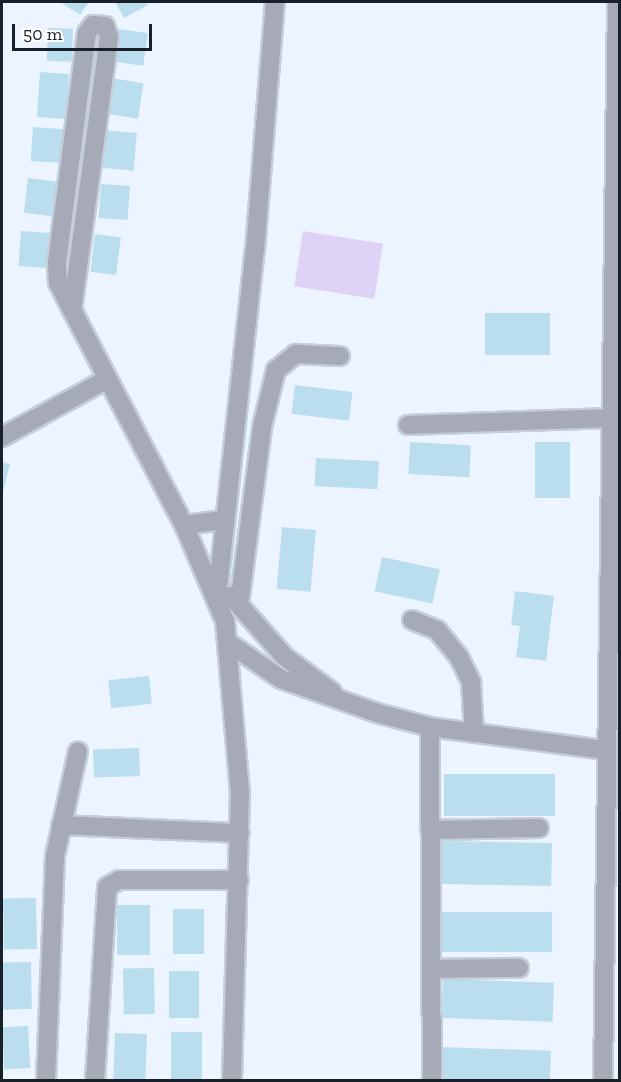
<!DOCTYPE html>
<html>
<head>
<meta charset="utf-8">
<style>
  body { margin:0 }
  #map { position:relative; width:621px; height:1082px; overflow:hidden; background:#ebf4ff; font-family:"Zilla Slab",serif }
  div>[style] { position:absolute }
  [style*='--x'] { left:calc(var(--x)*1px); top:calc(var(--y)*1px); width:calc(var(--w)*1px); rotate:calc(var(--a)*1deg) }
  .green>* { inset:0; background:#dfd2f7; transform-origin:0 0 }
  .building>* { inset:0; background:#bbdeee; transform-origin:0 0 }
  .roads { filter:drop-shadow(2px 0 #c5ced8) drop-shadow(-2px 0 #c5ced8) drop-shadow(0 2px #c5ced8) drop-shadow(0 -2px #c5ced8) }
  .street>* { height:18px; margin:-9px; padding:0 9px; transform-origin:9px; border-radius:9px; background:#a6a9b6 }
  span { translate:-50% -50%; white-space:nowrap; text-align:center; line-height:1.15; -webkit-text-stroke:4.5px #fff; paint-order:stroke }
  .frame { position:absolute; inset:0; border:3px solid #182029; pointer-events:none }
  .scale { position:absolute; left:12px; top:24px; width:140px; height:27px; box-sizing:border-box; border:3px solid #182029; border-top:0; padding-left:8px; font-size:18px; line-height:21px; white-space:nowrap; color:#182029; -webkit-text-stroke:4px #fff; paint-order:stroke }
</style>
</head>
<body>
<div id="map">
  <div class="green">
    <i style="left:303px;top:231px;width:81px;height:56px;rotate:9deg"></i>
  </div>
  <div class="building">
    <i style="clip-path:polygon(60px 2px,89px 2px,80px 15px)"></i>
    <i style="clip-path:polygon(115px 2px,146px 2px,148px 5px,124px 18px)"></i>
    <i style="left:48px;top:28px;width:25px;height:33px;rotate:2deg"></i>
    <i style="left:119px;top:29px;width:29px;height:33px;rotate:8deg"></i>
    <i style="left:40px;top:72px;width:29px;height:45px;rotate:4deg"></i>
    <i style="left:111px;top:78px;width:33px;height:36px;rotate:9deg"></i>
    <i style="left:33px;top:127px;width:31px;height:34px;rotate:4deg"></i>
    <i style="left:104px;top:130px;width:33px;height:38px;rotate:5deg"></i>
    <i style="left:28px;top:178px;width:32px;height:35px;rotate:7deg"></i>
    <i style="left:101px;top:184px;width:29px;height:34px;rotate:4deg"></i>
    <i style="left:21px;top:231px;width:29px;height:35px;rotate:4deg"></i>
    <i style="left:95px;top:234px;width:26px;height:38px;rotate:7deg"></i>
    <i style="left:485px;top:313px;width:65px;height:42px"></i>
    <i style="left:295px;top:385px;width:58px;height:29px;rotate:7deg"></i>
    <i style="left:410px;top:442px;width:61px;height:32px;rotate:3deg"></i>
    <i style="left:535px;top:442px;width:35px;height:56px"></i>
    <i style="left:316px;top:458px;width:63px;height:28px;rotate:3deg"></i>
    <i style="clip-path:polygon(2px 462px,10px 464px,2px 496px)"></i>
    <i style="left:282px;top:527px;width:34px;height:62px;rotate:5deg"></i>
    <i style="left:382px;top:557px;width:59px;height:35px;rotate:12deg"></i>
    <i style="clip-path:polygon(515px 591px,554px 596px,546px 661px,516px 657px,520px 626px,511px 625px)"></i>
    <i style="left:149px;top:676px;width:28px;height:41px;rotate:84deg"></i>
    <i style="left:139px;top:748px;width:28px;height:46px;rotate:88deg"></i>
    <i style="left:444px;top:774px;width:111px;height:42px"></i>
    <i style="left:442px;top:841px;width:110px;height:43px;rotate:1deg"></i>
    <i style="left:36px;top:898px;width:51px;height:33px;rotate:89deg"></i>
    <i style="left:117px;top:905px;width:33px;height:50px"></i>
    <i style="left:173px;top:909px;width:31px;height:45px"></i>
    <i style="left:441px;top:912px;width:111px;height:40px"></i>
    <i style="left:31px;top:962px;width:47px;height:29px;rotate:89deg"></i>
    <i style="left:154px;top:968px;width:46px;height:31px;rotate:89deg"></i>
    <i style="left:199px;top:971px;width:47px;height:30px;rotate:90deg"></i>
    <i style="left:443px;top:979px;width:111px;height:39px;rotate:2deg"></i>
    <i style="left:28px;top:1026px;width:42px;height:26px;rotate:87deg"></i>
    <i style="left:171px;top:1032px;width:31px;height:48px"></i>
    <i style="left:115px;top:1033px;width:32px;height:46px;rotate:2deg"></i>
    <i style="left:441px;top:1047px;width:110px;height:33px;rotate:2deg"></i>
  </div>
  <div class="roads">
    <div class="street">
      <i style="--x:72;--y:310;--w:30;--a:-117"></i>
      <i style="--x:58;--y:283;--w:20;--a:-93"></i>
      <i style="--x:57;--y:263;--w:232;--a:-82.6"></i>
      <i style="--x:87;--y:33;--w:10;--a:-53"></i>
      <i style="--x:93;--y:25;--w:12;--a:5"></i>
      <i style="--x:105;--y:26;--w:12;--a:70"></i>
      <i style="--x:109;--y:37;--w:275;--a:97.7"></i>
      <i style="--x:72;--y:310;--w:242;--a:62.5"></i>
      <i style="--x:184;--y:525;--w:104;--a:66.9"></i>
      <i style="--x:225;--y:621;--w:172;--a:85"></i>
      <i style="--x:240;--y:792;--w:288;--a:91.6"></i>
      <i style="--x:408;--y:425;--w:202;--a:-2"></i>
      <i style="--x:2;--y:437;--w:120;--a:-28.9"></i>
      <i style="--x:184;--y:525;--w:40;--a:-7.1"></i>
      <i style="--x:231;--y:596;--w:81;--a:48.5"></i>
      <i style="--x:285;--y:657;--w:59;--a:36.7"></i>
      <i style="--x:217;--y:597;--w:349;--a:-83.8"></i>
      <i style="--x:255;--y:250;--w:249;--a:-85.4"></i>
      <i style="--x:239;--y:605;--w:179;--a:-82.6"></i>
      <i style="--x:262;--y:427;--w:59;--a:-76.2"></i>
      <i style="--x:276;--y:370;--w:26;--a:-39"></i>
      <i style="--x:296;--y:354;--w:44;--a:2.6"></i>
      <i style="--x:412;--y:620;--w:27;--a:22"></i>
      <i style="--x:437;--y:630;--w:35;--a:51"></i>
      <i style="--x:459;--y:657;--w:28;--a:64"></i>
      <i style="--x:471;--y:682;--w:51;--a:86.6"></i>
      <i style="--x:230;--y:644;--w:62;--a:34.5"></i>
      <i style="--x:281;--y:679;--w:102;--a:19.5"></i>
      <i style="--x:377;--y:713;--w:55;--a:14.8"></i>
      <i style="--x:430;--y:727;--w:176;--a:7.5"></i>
      <i style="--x:430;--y:727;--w:353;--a:89.7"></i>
      <i style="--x:61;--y:825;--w:179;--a:2.6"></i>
      <i style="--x:430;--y:830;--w:109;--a:-1.1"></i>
      <i style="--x:432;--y:969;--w:87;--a:-0.7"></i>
      <i style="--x:46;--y:1080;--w:224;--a:-87.7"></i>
      <i style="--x:55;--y:856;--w:107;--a:-77.6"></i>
      <i style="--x:95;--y:1080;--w:193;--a:-86.4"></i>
      <i style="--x:107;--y:887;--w:14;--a:-30"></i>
      <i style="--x:119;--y:880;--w:120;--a:0"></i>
      <i style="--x:603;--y:1080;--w:1078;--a:-89.26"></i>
    </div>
  </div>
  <div class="frame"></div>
  <div class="scale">50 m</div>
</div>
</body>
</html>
